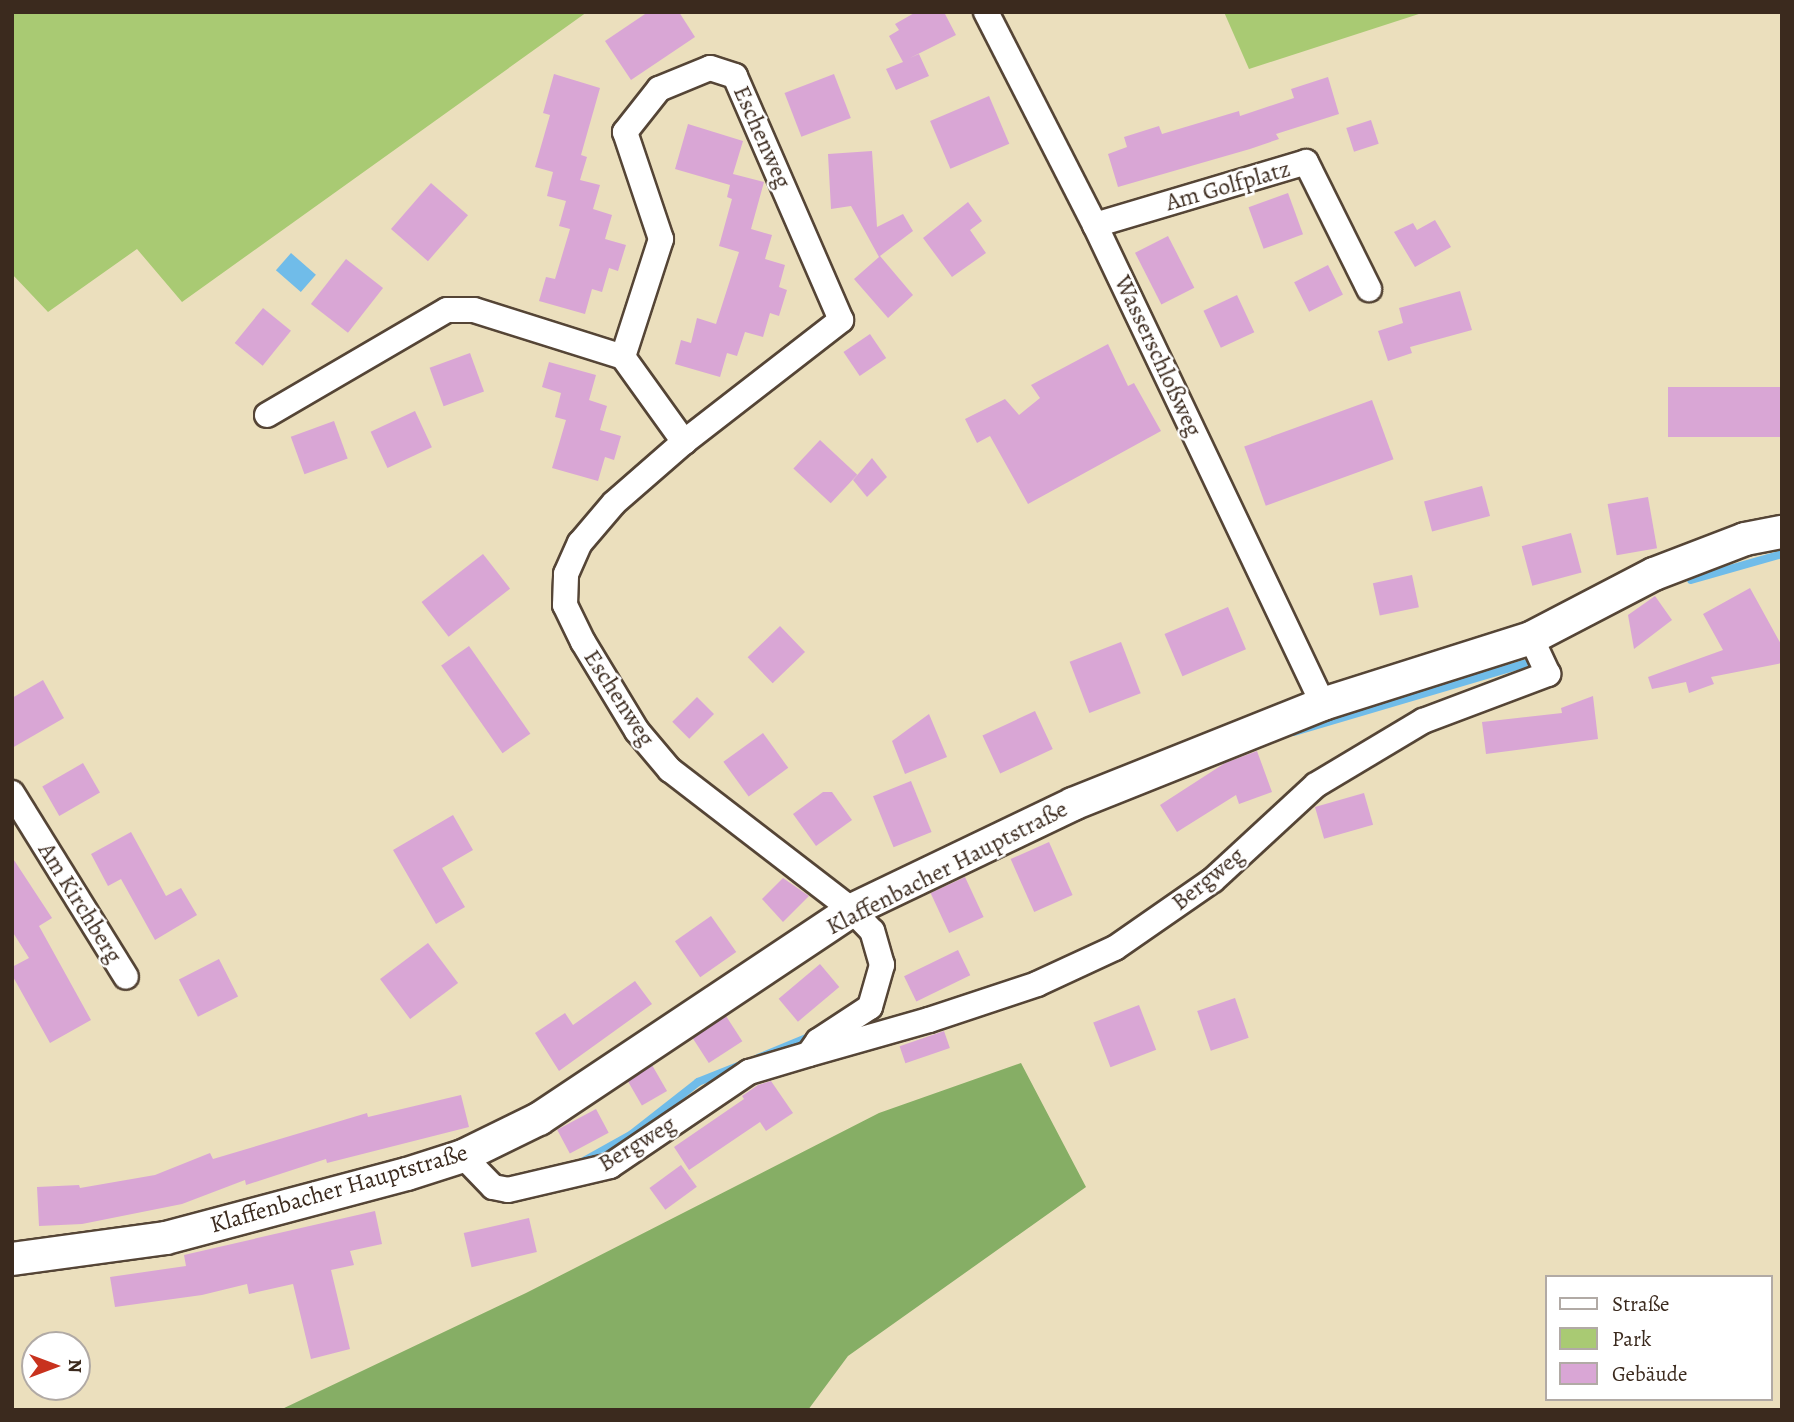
<!DOCTYPE html>
<html>
<head>
<meta charset="utf-8">
<style>
  body { margin:0 }
  #map { position:relative; width:1794px; height:1422px; overflow:hidden; background:#ebdfbd; font-family:Alegreya,serif }
  div>[style] { position:absolute }
  [style*='--x'] { left:calc(var(--x)*1px); top:calc(var(--y)*1px); width:calc(var(--w)*1px); rotate:calc(var(--a)*1deg) }
  .green>* { inset:0; background:#a9ca73 }
  .forest>* { inset:0; background:#86ae65 }
  .water>* { inset:0; background:#70bce9; transform-origin:0 0 }
  .stream>* { height:8px; margin:-4px; padding:0 4px; transform-origin:4px; border-radius:4px; background:#70bce9 }
  .building>* { inset:0; background:#d9a6d5; transform-origin:0 0 }
  .roads { filter:drop-shadow(2px 0 #554536) drop-shadow(-2px 0 #554536) drop-shadow(0 2px #554536) drop-shadow(0 -2px #554536) }
  .minor>* { height:24px; margin:-12px; padding:0 12px; transform-origin:12px; border-radius:12px; background:#fff }
  .tertiary>* { height:32px; margin:-16px; padding:0 16px; transform-origin:16px; border-radius:16px; background:#fff }
  span { translate:-50% -50%; white-space:nowrap; text-align:center; line-height:1.15; -webkit-text-stroke:5px #fff; paint-order:stroke }
  .street-label { font-size:24px; color:#3b2a1e }
  .frame { position:absolute; inset:0; border:14px solid #3b2a1e; pointer-events:none }
  .legend { position:absolute; left:1545px; top:1275px; width:228px; height:126px; box-sizing:border-box; background:#fff; border:2px solid #b1aaa5; margin:0; padding:9px 12px; list-style:none; font-size:21px; color:#3b2a1e }
  .legend li { display:flex; align-items:center; gap:14px; height:35px }
  .legend b { width:35px; border:2px solid #b1aaa5 }
  .north { position:absolute; left:21px; top:1331px; width:70px; height:70px; box-sizing:border-box; background:#fff; border:2px solid #b1aaa5; border-radius:50%; rotate:90deg; font-size:19px; font-weight:700; line-height:28px; text-align:center; color:#3b2a1e }
  .north::after { content:''; display:block; margin:auto; width:24px; height:32px; background:#c8321e; clip-path:polygon(50% 0,100% 100%,50% 72%,0 100%) }
</style>
</head>
<body>
<div id="map">
  <div class="green">
    <i style="clip-path:polygon(12px 12px,587px 12px,182px 302px,137px 249px,48px 312px,12px 274px)"></i>
    <i style="clip-path:polygon(1224px 12px,1425px 12px,1249px 69px)"></i>
  </div>
  <div class="forest">
    <i style="clip-path:polygon(1021px 1063px,1086px 1187px,848px 1356px,808px 1410px,280px 1410px,526px 1293px,879px 1113px)"></i>
  </div>
  <div class="water">
    <i style="left:291px;top:253px;width:33px;height:23px;rotate:41deg"></i>
  </div>
  <div class="stream">
    <i style="--x:1691;--y:580;--w:95;--a:-15.9"></i>
    <i style="--x:1294;--y:732;--w:240;--a:-16.5"></i>
    <i style="--x:758;--y:1058;--w:55;--a:-22.4"></i>
    <i style="--x:582;--y:1162;--w:57;--a:-29.2"></i>
    <i style="--x:632;--y:1134;--w:84;--a:-38.2"></i>
    <i style="--x:698;--y:1082;--w:48;--a:-21.8"></i>
  </div>
  <div class="building">
    <i style="clip-path:polygon(648px 12px,679px 12px,695px 37px,631px 80px,605px 41px)"></i>
    <i style="clip-path:polygon(916px 12px,944px 12px,956px 35px,910px 58px,919px 54px,929px 76px,896px 90px,886px 69px,903px 62px,889px 36px,899px 30px,895px 24px)"></i>
    <i style="clip-path:polygon(554px 74px,600px 88px,581px 155px,587px 157px,580px 180px,600px 185px,593px 209px,612px 215px,605px 239px,626px 245px,618px 271px,609px 268px,602px 292px,592px 289px,585px 314px,539px 301px,546px 277px,555px 279px,570px 229px,559px 226px,566px 201px,547px 196px,553px 172px,535px 167px,550px 115px,543px 113px)"></i>
    <i style="left:834px;top:74px;width:47px;height:53px;rotate:69deg"></i>
    <i style="clip-path:polygon(1328px 77px,1339px 114px,1276px 134px,1279px 139px,1250px 149px,1118px 187px,1108px 154px,1127px 147px,1124px 137px,1159px 126px,1162px 134px,1239px 111px,1240px 116px,1294px 98px,1291px 89px)"></i>
    <i style="left:989px;top:96px;width:52px;height:64px;rotate:67deg"></i>
    <i style="left:1371px;top:120px;width:25px;height:26px;rotate:72deg"></i>
    <i style="clip-path:polygon(688px 124px,743px 141px,733px 174px,764px 182px,751px 229px,772px 235px,765px 259px,785px 265px,779px 287px,787px 290px,779px 316px,770px 313px,763px 337px,745px 332px,737px 356px,727px 353px,720px 377px,675px 364px,681px 340px,691px 343px,697px 318px,716px 324px,739px 252px,719px 246px,732px 199px,727px 197px,730px 185px,675px 169px)"></i>
    <i style="clip-path:polygon(872px 151px,877px 227px,903px 214px,913px 231px,880px 256px,913px 295px,888px 318px,854px 279px,879px 257px,851px 206px,831px 209px,828px 154px)"></i>
    <i style="left:431px;top:183px;width:49px;height:61px;rotate:41deg"></i>
    <i style="left:1288px;top:193px;width:44px;height:42px;rotate:70deg"></i>
    <i style="clip-path:polygon(968px 202px,982px 221px,970px 230px,986px 253px,952px 277px,923px 238px)"></i>
    <i style="clip-path:polygon(1435px 220px,1451px 247px,1415px 267px,1394px 232px,1413px 223px,1417px 230px)"></i>
    <i style="left:1168px;top:236px;width:58px;height:37px;rotate:63deg"></i>
    <i style="left:346px;top:259px;width:47px;height:57px;rotate:38deg"></i>
    <i style="left:1328px;top:265px;width:33px;height:38px;rotate:63deg"></i>
    <i style="clip-path:polygon(1460px 291px,1472px 330px,1410px 347px,1412px 353px,1388px 361px,1378px 331px,1403px 323px,1399px 308px)"></i>
    <i style="left:1237px;top:295px;width:41px;height:37px;rotate:65deg"></i>
    <i style="left:263px;top:308px;width:36px;height:45px;rotate:39deg"></i>
    <i style="left:870px;top:334px;width:29px;height:32px;rotate:56deg"></i>
    <i style="clip-path:polygon(1108px 344px,1128px 386px,1134px 383px,1161px 431px,1028px 504px,990px 436px,977px 443px,965px 419px,1005px 399px,1019px 415px,1040px 398px,1031px 385px)"></i>
    <i style="left:470px;top:353px;width:41px;height:43px;rotate:70deg"></i>
    <i style="clip-path:polygon(549px 362px,596px 375px,589px 400px,607px 406px,600px 430px,621px 436px,614px 460px,605px 457px,598px 481px,552px 468px,566px 420px,555px 417px,561px 393px,542px 387px)"></i>
    <i style="left:1782px;top:387px;width:50px;height:114px;rotate:90deg"></i>
    <i style="left:1372px;top:400px;width:63px;height:136px;rotate:70deg"></i>
    <i style="left:415px;top:411px;width:40px;height:49px;rotate:65deg"></i>
    <i style="left:334px;top:421px;width:40px;height:46px;rotate:70deg"></i>
    <i style="left:820px;top:440px;width:51px;height:39px;rotate:43deg"></i>
    <i style="clip-path:polygon(872px 458px,887px 477px,867px 497px,853px 480px)"></i>
    <i style="left:1482px;top:486px;width:31px;height:60px;rotate:75deg"></i>
    <i style="left:1648px;top:497px;width:52px;height:41px;rotate:80deg"></i>
    <i style="left:1571px;top:533px;width:41px;height:51px;rotate:75deg"></i>
    <i style="left:483px;top:554px;width:44px;height:78px;rotate:52deg"></i>
    <i style="left:1412px;top:575px;width:33px;height:40px;rotate:78deg"></i>
    <i style="clip-path:polygon(1750px 588px,1782px 646px,1782px 663px,1711px 677px,1714px 684px,1689px 693px,1686px 682px,1652px 689px,1648px 677px,1723px 650px,1703px 614px)"></i>
    <i style="clip-path:polygon(1655px 596px,1672px 620px,1634px 649px,1628px 615px)"></i>
    <i style="left:1228px;top:607px;width:46px;height:69px;rotate:67deg"></i>
    <i style="left:780px;top:626px;width:36px;height:45px;rotate:46deg"></i>
    <i style="left:1121px;top:642px;width:55px;height:55px;rotate:69deg"></i>
    <i style="left:469px;top:646px;width:107px;height:34px;rotate:55deg"></i>
    <i style="clip-path:polygon(43px 680px,64px 718px,12px 748px,12px 698px)"></i>
    <i style="clip-path:polygon(1593px 696px,1598px 739px,1486px 754px,1482px 722px,1562px 713px,1561px 708px)"></i>
    <i style="left:697px;top:697px;width:24px;height:35px;rotate:45deg"></i>
    <i style="left:1035px;top:711px;width:42px;height:58px;rotate:65deg"></i>
    <i style="clip-path:polygon(929px 714px,947px 757px,905px 774px,892px 741px)"></i>
    <i style="left:763px;top:733px;width:43px;height:49px;rotate:54deg"></i>
    <i style="clip-path:polygon(1257px 751px,1272px 792px,1239px 804px,1236px 795px,1177px 832px,1160px 805px,1225px 763px)"></i>
    <i style="left:83px;top:763px;width:34px;height:47px;rotate:60deg"></i>
    <i style="left:911px;top:781px;width:55px;height:41px;rotate:68deg"></i>
    <i style="clip-path:polygon(823px 792px,832px 792px,852px 820px,816px 846px,793px 814px)"></i>
    <i style="left:1364px;top:793px;width:33px;height:51px;rotate:74deg"></i>
    <i style="clip-path:polygon(453px 815px,473px 850px,442px 868px,465px 907px,436px 924px,393px 850px)"></i>
    <i style="clip-path:polygon(131px 832px,166px 896px,181px 888px,197px 915px,155px 940px,121px 879px,108px 886px,91px 854px)"></i>
    <i style="left:1049px;top:842px;width:58px;height:42px;rotate:66deg"></i>
    <i style="clip-path:polygon(12px 857px,52px 918px,39px 926px,91px 1020px,50px 1043px,12px 975px,12px 967px,29px 958px,12px 931px)"></i>
    <i style="left:965px;top:877px;width:44px;height:38px;rotate:65deg"></i>
    <i style="clip-path:polygon(783px 878px,809px 896px,783px 922px,762px 899px)"></i>
    <i style="left:711px;top:916px;width:44px;height:44px;rotate:55deg"></i>
    <i style="left:428px;top:943px;width:50px;height:60px;rotate:53deg"></i>
    <i style="left:958px;top:950px;width:28px;height:60px;rotate:64deg"></i>
    <i style="left:219px;top:959px;width:42px;height:45px;rotate:63deg"></i>
    <i style="left:820px;top:964px;width:30px;height:54px;rotate:50deg"></i>
    <i style="clip-path:polygon(635px 981px,652px 1004px,559px 1071px,535px 1033px,565px 1013px,573px 1025px)"></i>
    <i style="left:1235px;top:998px;width:42px;height:40px;rotate:71deg"></i>
    <i style="left:1139px;top:1005px;width:48px;height:49px;rotate:69deg"></i>
    <i style="left:726px;top:1016px;width:30px;height:40px;rotate:57deg"></i>
    <i style="left:944px;top:1031px;width:18px;height:47px;rotate:71deg"></i>
    <i style="left:652px;top:1065px;width:30px;height:29px;rotate:60deg"></i>
    <i style="clip-path:polygon(771px 1081px,793px 1113px,766px 1131px,760px 1122px,689px 1170px,674px 1147px,744px 1099px,742px 1096px,758px 1085px)"></i>
    <i style="clip-path:polygon(461px 1095px,469px 1127px,327px 1163px,326px 1159px,246px 1185px,245px 1180px,182px 1204px,82px 1224px,39px 1226px,37px 1187px,79px 1185px,80px 1188px,155px 1175px,210px 1153px,213px 1159px,367px 1113px,368px 1117px)"></i>
    <i style="left:596px;top:1109px;width:27px;height:44px;rotate:62deg"></i>
    <i style="left:681px;top:1165px;width:27px;height:39px;rotate:54deg"></i>
    <i style="clip-path:polygon(375px 1211px,382px 1244px,350px 1251px,354px 1265px,331px 1270px,350px 1349px,311px 1359px,293px 1284px,249px 1294px,247px 1284px,202px 1295px,115px 1307px,110px 1277px,186px 1266px,184px 1255px)"></i>
    <i style="left:529px;top:1218px;width:35px;height:67px;rotate:77deg"></i>
  </div>
  <div class="roads">
    <div class="minor">
      <i style="--x:986;--y:12;--w:239;--a:62.9"></i>
      <i style="--x:1095;--y:225;--w:530;--a:64.55"></i>
      <i style="--x:1095;--y:225;--w:220;--a:-16.6"></i>
      <i style="--x:1306;--y:162;--w:142;--a:63.6"></i>
      <i style="--x:267;--y:415;--w:208;--a:-30.3"></i>
      <i style="--x:447;--y:310;--w:27;--a:0"></i>
      <i style="--x:474;--y:310;--w:156;--a:17.5"></i>
      <i style="--x:12;--y:793;--w:216;--a:58.2"></i>
      <i style="--x:813;--y:1053;--w:121;--a:-15.9"></i>
      <i style="--x:929;--y:1020;--w:114;--a:-18.4"></i>
      <i style="--x:1037;--y:984;--w:86;--a:-24.8"></i>
      <i style="--x:1115;--y:948;--w:119;--a:-34.8"></i>
      <i style="--x:1213;--y:880;--w:140;--a:-42.7"></i>
      <i style="--x:1316;--y:785;--w:125;--a:-30.9"></i>
      <i style="--x:1423;--y:721;--w:134;--a:-20.6"></i>
      <i style="--x:1548;--y:674;--w:40;--a:-115"></i>
      <i style="--x:463;--y:1156;--w:43;--a:45.9"></i>
      <i style="--x:493;--y:1187;--w:15;--a:11"></i>
      <i style="--x:508;--y:1190;--w:105;--a:-13.2"></i>
      <i style="--x:610;--y:1166;--w:168;--a:-34.1"></i>
      <i style="--x:749;--y:1072;--w:63;--a:-16.7"></i>
      <i style="--x:809;--y:1054;--w:16;--a:-55"></i>
      <i style="--x:818;--y:1041;--w:62;--a:-33.2"></i>
      <i style="--x:870;--y:1007;--w:44;--a:-74.1"></i>
      <i style="--x:882;--y:965;--w:35;--a:-106"></i>
      <i style="--x:872;--y:931;--w:29;--a:-134"></i>
      <i style="--x:852;--y:910;--w:230;--a:-142.4"></i>
      <i style="--x:670;--y:770;--w:51;--a:-130.2"></i>
      <i style="--x:637;--y:731;--w:104;--a:-121.2"></i>
      <i style="--x:583;--y:642;--w:41;--a:-115.9"></i>
      <i style="--x:565;--y:605;--w:31;--a:-88"></i>
      <i style="--x:566;--y:574;--w:34;--a:-66"></i>
      <i style="--x:580;--y:543;--w:52;--a:-49.6"></i>
      <i style="--x:614;--y:503;--w:93;--a:-41.1"></i>
      <i style="--x:684;--y:442;--w:199;--a:-37.8"></i>
      <i style="--x:841;--y:320;--w:266;--a:-113.5"></i>
      <i style="--x:735;--y:76;--w:26;--a:-162"></i>
      <i style="--x:710;--y:68;--w:55;--a:157.6"></i>
      <i style="--x:659;--y:89;--w:55;--a:128.3"></i>
      <i style="--x:625;--y:132;--w:113;--a:71.4"></i>
      <i style="--x:661;--y:239;--w:124;--a:107.9"></i>
      <i style="--x:623;--y:357;--w:105;--a:54.3"></i>
    </div>
    <div class="tertiary">
      <i style="--x:12;--y:1259;--w:155;--a:-7.8"></i>
      <i style="--x:166;--y:1238;--w:249;--a:-14.9"></i>
      <i style="--x:407;--y:1174;--w:59;--a:-17.8"></i>
      <i style="--x:463;--y:1156;--w:85;--a:-26"></i>
      <i style="--x:539;--y:1119;--w:376;--a:-33.7"></i>
      <i style="--x:852;--y:910;--w:245;--a:-25.6"></i>
      <i style="--x:1073;--y:804;--w:269;--a:-21.8"></i>
      <i style="--x:1323;--y:704;--w:218;--a:-17.6"></i>
      <i style="--x:1531;--y:638;--w:139;--a:-27.5"></i>
      <i style="--x:1654;--y:574;--w:97;--a:-21"></i>
      <i style="--x:1745;--y:539;--w:38;--a:-11"></i>
    </div>
  </div>
  <div class="street-label">
    <span style="left:762px;top:137px;rotate:66deg">Eschenweg</span>
    <span style="left:1228px;top:186px;rotate:-16deg">Am Golfplatz</span>
    <span style="left:1158px;top:356px;rotate:65deg">Wasserschloßweg</span>
    <span style="left:619px;top:698px;rotate:57deg">Eschenweg</span>
    <span style="left:947px;top:868px;rotate:-27deg">Klaffenbacher Hauptstraße</span>
    <span style="left:1208px;top:879px;rotate:-39deg">Bergweg</span>
    <span style="left:80px;top:903px;rotate:58deg">Am Kirchberg</span>
    <span style="left:637px;top:1144px;rotate:-31deg">Bergweg</span>
    <span style="left:339px;top:1189px;rotate:-16deg">Klaffenbacher Hauptstraße</span>
  </div>
  <div class="frame"></div>
  <ul class="legend">
  <li><b style="height:9px;background:#fff"></b>Straße</li>
  <li><b style="height:19px;background:#a9ca73"></b>Park</li>
  <li><b style="height:19px;background:#d9a6d5"></b>Gebäude</li>
  </ul>
  <div class="north">N</div>
</div>
</body>
</html>
